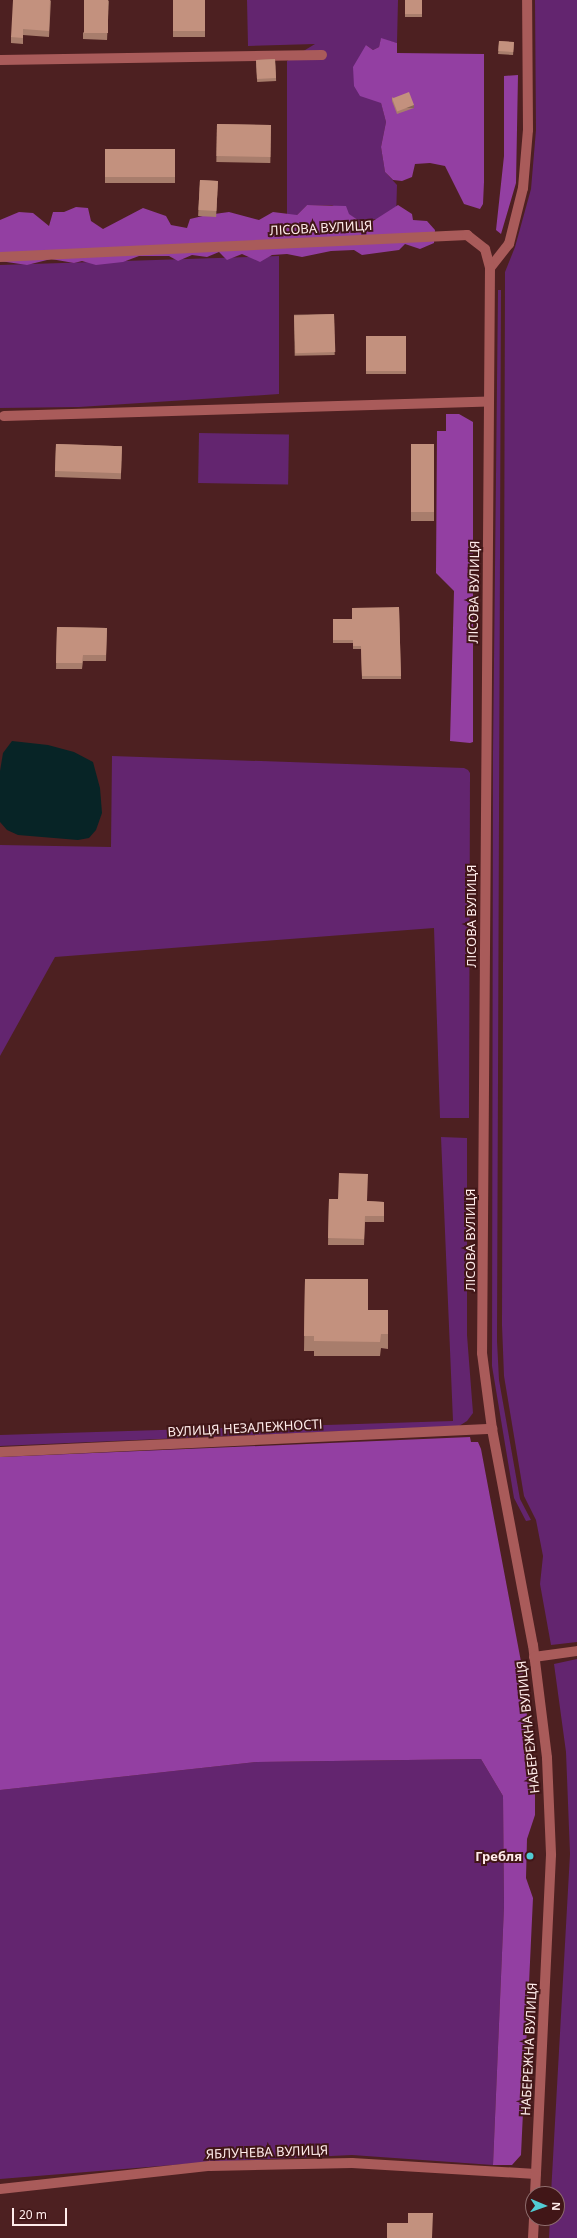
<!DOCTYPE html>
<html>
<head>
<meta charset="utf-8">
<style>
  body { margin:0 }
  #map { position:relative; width:577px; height:2238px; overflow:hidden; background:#4d2021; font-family:"Noto Sans",sans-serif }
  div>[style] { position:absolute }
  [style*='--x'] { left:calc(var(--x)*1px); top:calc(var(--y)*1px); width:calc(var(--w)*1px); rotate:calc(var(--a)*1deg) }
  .green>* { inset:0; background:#63256f; transform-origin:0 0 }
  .forest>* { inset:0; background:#933fa2 }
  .water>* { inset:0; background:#072426 }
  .minor>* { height:10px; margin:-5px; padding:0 5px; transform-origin:5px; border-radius:5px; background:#a95b5a }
  .tertiary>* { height:10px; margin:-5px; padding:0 5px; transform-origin:5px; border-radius:5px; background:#a95b5a }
  .wall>* { inset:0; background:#a87d6c; transform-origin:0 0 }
  .shaded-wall>* { inset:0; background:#886658; transform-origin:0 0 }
  .building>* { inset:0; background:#c3917e; transform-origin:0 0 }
  .dots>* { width:11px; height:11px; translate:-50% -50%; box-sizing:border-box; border:2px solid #411617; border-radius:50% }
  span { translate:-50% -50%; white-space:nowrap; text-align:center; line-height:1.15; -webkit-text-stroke:4px #411617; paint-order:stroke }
  .street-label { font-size:13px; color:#ffeceb }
  .poi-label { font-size:13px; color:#ffeceb; font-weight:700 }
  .right { translate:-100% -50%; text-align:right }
  .north { position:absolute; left:525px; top:2186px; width:40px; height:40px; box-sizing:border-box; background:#411617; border:1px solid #8d6c6c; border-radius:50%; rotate:92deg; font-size:11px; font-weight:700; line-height:16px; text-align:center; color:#ffeceb }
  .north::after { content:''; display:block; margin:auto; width:14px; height:18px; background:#51ccd4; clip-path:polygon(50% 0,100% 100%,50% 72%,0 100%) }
  .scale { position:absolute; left:12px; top:2208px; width:55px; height:18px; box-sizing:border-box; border:2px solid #ffeceb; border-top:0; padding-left:5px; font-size:12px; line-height:14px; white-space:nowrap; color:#ffeceb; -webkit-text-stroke:3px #411617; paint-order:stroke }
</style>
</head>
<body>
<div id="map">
  <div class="green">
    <i style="clip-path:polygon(247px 0,398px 0,397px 43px,381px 39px,379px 47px,373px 50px,366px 45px,386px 122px,381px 147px,385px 172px,397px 185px,396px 218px,358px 220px,332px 205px,307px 205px,297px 215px,287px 215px,287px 61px,315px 44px,248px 46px)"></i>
    <i style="clip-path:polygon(535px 0,577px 0,577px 1642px,551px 1645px,540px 1584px,543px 1556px,536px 1520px,524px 1496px,504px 1376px,502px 1325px,505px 272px,515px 247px,531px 189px,536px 130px)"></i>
    <i style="clip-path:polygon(279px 256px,279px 394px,79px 407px,0 408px,0 265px)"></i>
    <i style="clip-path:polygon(498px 290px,501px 290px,497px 1341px,499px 1380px,520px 1499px,531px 1520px,526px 1521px,514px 1498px,492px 1366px,493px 754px)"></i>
    <i style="left:199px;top:433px;width:90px;height:50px;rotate:1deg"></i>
    <i style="clip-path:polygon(112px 756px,464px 768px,468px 770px,470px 773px,469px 1118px,440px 1118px,434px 928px,55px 957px,0 1056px,0 845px,111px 847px)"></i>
    <i style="clip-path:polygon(441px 1137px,467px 1138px,467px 1335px,473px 1413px,467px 1421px,459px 1426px,0 1446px,0 1435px,453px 1421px)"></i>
    <i style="clip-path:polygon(577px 1659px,577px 2238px,549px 2238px,550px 2218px,557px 2218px,557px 2194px,551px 2194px,570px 1854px,566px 1752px,554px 1664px)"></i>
    <i style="clip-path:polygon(481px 1759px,503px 1796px,504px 1906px,493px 2165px,352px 2155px,210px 2162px,0 2179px,0 1790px,257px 1762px)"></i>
  </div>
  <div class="forest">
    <i style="clip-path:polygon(381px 38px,397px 43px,397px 53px,484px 54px,484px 182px,483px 204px,480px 209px,464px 204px,445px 166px,430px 163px,415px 164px,412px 177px,402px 181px,393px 180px,385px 172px,381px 147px,386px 122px,381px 103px,360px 96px,354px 86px,353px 67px,366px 45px,373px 50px,379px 47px)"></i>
    <i style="clip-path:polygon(518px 75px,516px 183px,501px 234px,496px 230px,504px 156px,504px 76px)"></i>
    <i style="clip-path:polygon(307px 205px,346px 206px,349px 214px,358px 220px,373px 221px,398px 205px,412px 214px,413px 220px,427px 221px,435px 230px,434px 243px,420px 249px,405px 244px,399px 250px,362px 255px,354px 250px,331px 251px,302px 257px,287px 254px,272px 255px,260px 262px,242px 254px,227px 260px,219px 252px,207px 257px,192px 255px,178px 261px,169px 256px,139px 256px,123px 262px,96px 265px,82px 261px,74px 263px,51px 259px,27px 265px,0 261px,0 220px,19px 212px,33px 213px,49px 226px,53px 212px,64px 212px,76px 207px,88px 208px,91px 221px,103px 229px,143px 208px,166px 216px,171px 225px,187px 228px,190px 219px,207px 215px,229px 212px,259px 220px,273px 212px,297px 215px)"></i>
    <i style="clip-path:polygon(446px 414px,459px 414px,473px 422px,473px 742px,470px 743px,450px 741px,454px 591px,436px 573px,437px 431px,446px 431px)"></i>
    <i style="clip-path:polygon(470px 1437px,471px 1442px,478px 1442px,481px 1449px,522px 1667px,535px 1795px,535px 1815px,527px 1839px,526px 1878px,533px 1898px,521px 2155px,512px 2165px,493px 2165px,504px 1906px,503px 1796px,481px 1759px,257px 1762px,0 1790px,0 1457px)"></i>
  </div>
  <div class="water">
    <i style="clip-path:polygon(12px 741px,48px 745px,74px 752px,93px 762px,100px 788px,102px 813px,96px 830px,89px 838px,78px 840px,18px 835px,7px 830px,0 822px,0 771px,3px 753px)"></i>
  </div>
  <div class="minor">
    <i style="--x:0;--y:60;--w:322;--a:-0.9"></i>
    <i style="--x:0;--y:257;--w:468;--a:-2.7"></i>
    <i style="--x:490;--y:268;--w:31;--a:-52"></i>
    <i style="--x:509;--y:244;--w:58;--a:-76"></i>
    <i style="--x:523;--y:188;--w:58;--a:-85.1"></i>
    <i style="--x:528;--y:130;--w:130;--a:-90.4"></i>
    <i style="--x:4;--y:416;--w:485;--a:-1.7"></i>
    <i style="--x:0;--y:1452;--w:493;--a:-2.7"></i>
    <i style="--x:0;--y:2189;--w:211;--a:-6.3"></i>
    <i style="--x:210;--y:2166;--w:142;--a:-1.2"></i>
    <i style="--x:352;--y:2163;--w:184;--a:3.4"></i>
  </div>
  <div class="tertiary">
    <i style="--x:467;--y:235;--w:23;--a:38"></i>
    <i style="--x:485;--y:249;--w:20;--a:75"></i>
    <i style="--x:490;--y:268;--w:1085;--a:90.42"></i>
    <i style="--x:482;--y:1353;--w:77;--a:82.5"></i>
    <i style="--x:492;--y:1429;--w:220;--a:79.3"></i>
    <i style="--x:533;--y:1645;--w:114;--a:82.9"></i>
    <i style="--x:547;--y:1758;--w:97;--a:87.6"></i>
    <i style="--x:551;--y:1855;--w:339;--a:92.7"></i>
    <i style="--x:534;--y:1657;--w:43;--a:-7.9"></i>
    <i style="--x:533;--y:2238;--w:20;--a:-87"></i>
  </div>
  <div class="wall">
    <i style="clip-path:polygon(51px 0,49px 37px,23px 35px,23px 44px,11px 43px,11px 37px)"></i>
    <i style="clip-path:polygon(109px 0,107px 40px,83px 39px,83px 33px)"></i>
    <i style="left:173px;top:0;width:32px;height:37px"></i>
    <i style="left:405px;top:0;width:17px;height:17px"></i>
    <i style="left:499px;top:41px;width:15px;height:13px;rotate:4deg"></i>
    <i style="left:275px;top:59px;width:22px;height:19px;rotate:87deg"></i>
    <i style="clip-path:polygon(392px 97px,414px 108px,397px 114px,392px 101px)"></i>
    <i style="left:217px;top:124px;width:54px;height:38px;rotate:1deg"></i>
    <i style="left:105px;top:149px;width:70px;height:34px"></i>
    <i style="left:200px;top:180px;width:18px;height:36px;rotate:3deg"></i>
    <i style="left:334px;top:314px;width:41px;height:40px;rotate:89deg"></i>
    <i style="left:406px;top:336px;width:38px;height:40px;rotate:90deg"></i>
    <i style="left:56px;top:444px;width:66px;height:33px;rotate:2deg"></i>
    <i style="left:411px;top:444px;width:23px;height:77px"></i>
    <i style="clip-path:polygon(399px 607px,401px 679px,362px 679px,361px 649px,353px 649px,353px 643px,333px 643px,333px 619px,352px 619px)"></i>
    <i style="clip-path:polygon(57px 627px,107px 628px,106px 661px,83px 661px,82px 669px,56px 669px)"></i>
    <i style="clip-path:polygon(329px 1199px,367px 1201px,384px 1202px,384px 1222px,365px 1222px,364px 1245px,328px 1245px)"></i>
    <i style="clip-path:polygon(305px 1279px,368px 1310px,388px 1310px,388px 1349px,381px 1348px,380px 1356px,314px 1356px,314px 1351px,304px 1351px)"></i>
  </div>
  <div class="shaded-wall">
    <i style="left:414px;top:105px;width:3px;height:18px;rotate:90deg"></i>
  </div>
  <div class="building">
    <i style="clip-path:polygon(13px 0,50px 0,49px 31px,23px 29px,23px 38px,11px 37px)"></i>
    <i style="left:84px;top:0;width:24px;height:33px"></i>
    <i style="left:173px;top:0;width:32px;height:31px"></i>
    <i style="left:405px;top:0;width:17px;height:14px"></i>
    <i style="left:499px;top:41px;width:15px;height:10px;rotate:4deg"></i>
    <i style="left:275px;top:59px;width:19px;height:19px;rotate:87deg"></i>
    <i style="left:409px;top:92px;width:14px;height:18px;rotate:69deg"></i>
    <i style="left:217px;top:124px;width:54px;height:32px;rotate:1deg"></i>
    <i style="left:105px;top:149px;width:70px;height:28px"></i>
    <i style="left:200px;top:180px;width:18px;height:30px;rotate:3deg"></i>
    <i style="left:334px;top:314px;width:38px;height:40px;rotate:88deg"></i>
    <i style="left:406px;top:336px;width:35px;height:40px;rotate:90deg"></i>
    <i style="left:56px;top:444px;width:66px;height:27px;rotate:2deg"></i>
    <i style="left:411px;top:444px;width:23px;height:68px"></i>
    <i style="clip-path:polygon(399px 607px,401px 676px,362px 676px,361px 646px,353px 646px,353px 640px,333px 640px,333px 619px,352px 619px,352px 608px)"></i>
    <i style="clip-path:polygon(57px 627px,107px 628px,106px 655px,83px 655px,82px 663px,56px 663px)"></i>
    <i style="clip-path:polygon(339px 1173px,368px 1174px,367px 1201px,384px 1202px,384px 1216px,365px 1216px,364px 1239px,328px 1238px,329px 1199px,338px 1199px)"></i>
    <i style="clip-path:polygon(305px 1279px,368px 1279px,368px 1310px,388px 1310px,388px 1334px,381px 1334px,380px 1342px,314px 1341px,314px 1336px,304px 1336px)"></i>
    <i style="clip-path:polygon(408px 2213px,433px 2213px,432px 2238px,387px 2238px,387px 2223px,408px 2223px)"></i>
  </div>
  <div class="dots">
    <i style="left:530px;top:1856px;background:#51ccd4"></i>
  </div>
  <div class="street-label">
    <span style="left:321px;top:228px;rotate:-3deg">ЛІСОВА ВУЛИЦЯ</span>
    <span style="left:474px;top:592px;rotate:-89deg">ЛІСОВА ВУЛИЦЯ</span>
    <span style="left:471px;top:916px;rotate:-90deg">ЛІСОВА ВУЛИЦЯ</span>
    <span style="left:470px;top:1240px;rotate:-90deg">ЛІСОВА ВУЛИЦЯ</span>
    <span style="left:245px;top:1428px;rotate:-3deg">ВУЛИЦЯ НЕЗАЛЕЖНОСТІ</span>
    <span style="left:528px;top:1727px;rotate:-96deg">НАБЕРЕЖНА ВУЛИЦЯ</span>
    <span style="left:529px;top:2049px;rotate:-87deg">НАБЕРЕЖНА ВУЛИЦЯ</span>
    <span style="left:267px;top:2152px;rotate:-2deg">ЯБЛУНЕВА ВУЛИЦЯ</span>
  </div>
  <div class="poi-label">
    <span class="right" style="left:522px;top:1856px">Гребля</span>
  </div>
  <div class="north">N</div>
  <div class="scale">20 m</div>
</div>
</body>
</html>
